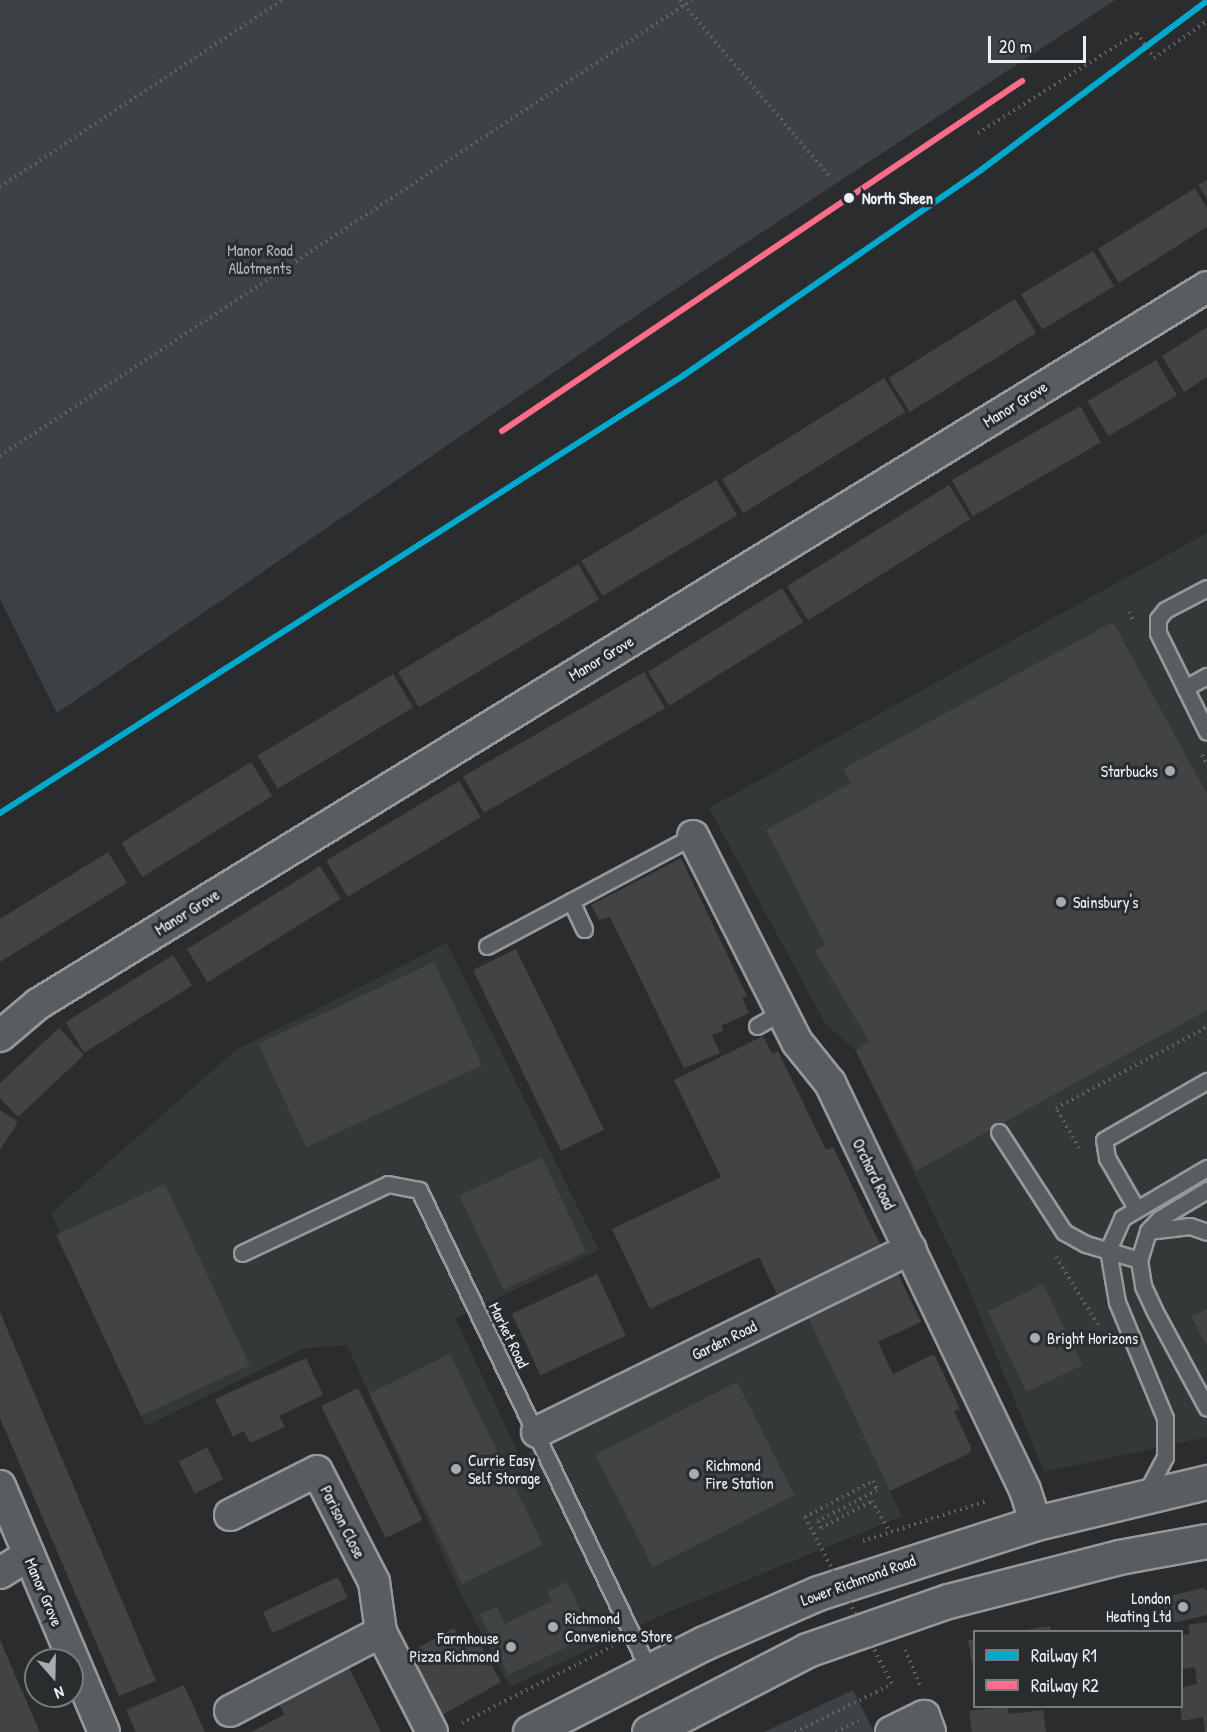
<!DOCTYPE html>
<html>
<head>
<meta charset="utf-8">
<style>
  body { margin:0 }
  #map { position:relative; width:1207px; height:1732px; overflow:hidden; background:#2b2c2d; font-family:"Patrick Hand",sans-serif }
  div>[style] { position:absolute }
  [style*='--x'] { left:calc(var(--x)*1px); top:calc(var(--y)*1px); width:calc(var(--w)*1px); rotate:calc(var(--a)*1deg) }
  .built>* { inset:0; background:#353839 }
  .green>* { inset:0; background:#3f4244 }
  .building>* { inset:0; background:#424344; transform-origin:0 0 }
  .path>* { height:4px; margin-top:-2px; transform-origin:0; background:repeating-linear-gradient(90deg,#636566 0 1.5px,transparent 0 6px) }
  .roads { filter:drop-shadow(2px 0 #96989a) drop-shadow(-2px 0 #96989a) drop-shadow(0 2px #96989a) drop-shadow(0 -2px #96989a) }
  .lane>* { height:15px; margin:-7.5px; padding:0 7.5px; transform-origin:7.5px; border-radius:7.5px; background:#5a5d60 }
  .street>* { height:30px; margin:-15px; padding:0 15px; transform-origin:15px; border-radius:15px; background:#5a5d60 }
  .highway>* { height:33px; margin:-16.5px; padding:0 16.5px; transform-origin:16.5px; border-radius:16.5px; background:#5a5d60 }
  .path-bridge>* { height:4px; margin-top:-2px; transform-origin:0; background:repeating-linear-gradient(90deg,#636566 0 1.5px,transparent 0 6px) }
  .rail-1>* { height:6px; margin:-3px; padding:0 3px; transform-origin:3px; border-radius:3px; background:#00a9ce }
  .rail-2>* { height:6px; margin:-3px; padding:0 3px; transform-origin:3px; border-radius:3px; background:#fb6d88 }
  .dots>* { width:16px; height:16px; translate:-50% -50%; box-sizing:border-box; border:3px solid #2a2d2e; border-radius:50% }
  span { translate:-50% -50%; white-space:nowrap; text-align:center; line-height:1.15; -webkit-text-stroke:6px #2a2d2e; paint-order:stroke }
  .stop-label { font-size:16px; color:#e8f1f8; font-weight:700 }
  .left { translate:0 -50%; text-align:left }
  .park-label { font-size:16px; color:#aeb5ba }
  .street-label { font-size:16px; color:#e8f1f8 }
  .poi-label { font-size:16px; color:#e8f1f8 }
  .right { translate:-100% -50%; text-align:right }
  .legend { position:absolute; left:973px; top:1630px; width:210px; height:78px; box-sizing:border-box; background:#2a2d2e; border:2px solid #767b7f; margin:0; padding:8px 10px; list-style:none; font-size:18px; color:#e8f1f8 }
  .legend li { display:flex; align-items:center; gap:12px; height:30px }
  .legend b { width:30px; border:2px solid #767b7f }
  .north { position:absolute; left:24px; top:1648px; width:60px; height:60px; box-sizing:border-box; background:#2a2d2e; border:2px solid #767b7f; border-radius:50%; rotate:160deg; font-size:16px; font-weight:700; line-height:24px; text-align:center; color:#e8f1f8 }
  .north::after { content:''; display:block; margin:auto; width:21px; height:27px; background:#a6acb1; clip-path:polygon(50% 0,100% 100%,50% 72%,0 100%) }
  .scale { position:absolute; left:988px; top:36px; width:98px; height:27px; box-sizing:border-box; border:3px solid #e8f1f8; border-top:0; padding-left:8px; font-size:18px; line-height:21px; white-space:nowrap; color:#e8f1f8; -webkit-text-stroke:4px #2a2d2e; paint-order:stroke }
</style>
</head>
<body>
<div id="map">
  <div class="built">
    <i style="clip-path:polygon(1207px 533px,1207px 1437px,1044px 1472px,967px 1284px,856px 1051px,825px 1023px,709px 808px)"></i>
    <i style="clip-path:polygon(447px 943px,599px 1250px,455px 1318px,520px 1457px,808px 1318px,902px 1516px,655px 1618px,510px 1687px,460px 1592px,347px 1345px,305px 1348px,146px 1426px,51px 1213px,236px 1050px)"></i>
  </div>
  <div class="green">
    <i style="clip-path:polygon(0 0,1115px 0,662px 298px,57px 713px,0 599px)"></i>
    <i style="clip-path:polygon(853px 1690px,874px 1732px,764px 1732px)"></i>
  </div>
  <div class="building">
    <i style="clip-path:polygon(1207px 180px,1207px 199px,1198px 185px)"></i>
    <i style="clip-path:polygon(1195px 188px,1207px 208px,1207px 227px,1119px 283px,1098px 249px)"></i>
    <i style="left:1093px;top:251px;width:41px;height:84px;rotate:59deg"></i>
    <i style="left:1015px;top:299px;width:40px;height:149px;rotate:58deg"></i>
    <i style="clip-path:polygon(1207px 327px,1207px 377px,1184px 392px,1162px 356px)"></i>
    <i style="left:1156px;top:360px;width:41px;height:80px;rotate:59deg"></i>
    <i style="left:884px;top:378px;width:40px;height:191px;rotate:58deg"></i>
    <i style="left:1080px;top:406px;width:42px;height:148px;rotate:60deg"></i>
    <i style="left:716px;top:480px;width:41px;height:157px;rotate:59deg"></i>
    <i style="left:949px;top:485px;width:40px;height:191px;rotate:58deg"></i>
    <i style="left:578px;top:564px;width:41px;height:210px;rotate:59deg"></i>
    <i style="left:782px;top:588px;width:40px;height:158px;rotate:58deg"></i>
    <i style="clip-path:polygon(1113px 622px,1207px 794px,1207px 1010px,916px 1171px,856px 1051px,869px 1041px,815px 951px,825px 944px,766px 830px,851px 783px,843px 769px)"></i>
    <i style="left:644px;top:672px;width:42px;height:209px;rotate:60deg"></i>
    <i style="left:393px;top:674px;width:39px;height:158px;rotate:59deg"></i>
    <i style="left:251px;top:762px;width:40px;height:153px;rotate:58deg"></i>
    <i style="left:459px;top:781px;width:42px;height:155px;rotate:59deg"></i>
    <i style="clip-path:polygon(108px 852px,127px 883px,0 962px,0 919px)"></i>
    <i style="clip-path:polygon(681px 858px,747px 996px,742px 998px,749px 1013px,721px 1026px,723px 1031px,712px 1035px,720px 1053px,684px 1068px,610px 917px,599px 920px,591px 905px)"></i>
    <i style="left:320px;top:866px;width:39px;height:157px;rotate:58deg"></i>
    <i style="left:516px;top:949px;width:201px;height:48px;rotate:64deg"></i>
    <i style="left:173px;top:955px;width:36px;height:127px;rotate:58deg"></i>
    <i style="left:434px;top:962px;width:114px;height:194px;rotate:65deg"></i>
    <i style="clip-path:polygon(59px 1028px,84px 1055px,18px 1117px,0 1098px,0 1083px)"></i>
    <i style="clip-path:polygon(763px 1036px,772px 1054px,778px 1051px,826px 1150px,833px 1147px,881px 1246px,778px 1296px,759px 1257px,650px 1309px,612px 1229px,721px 1177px,674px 1080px)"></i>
    <i style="clip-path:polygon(0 1110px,18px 1122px,0 1150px)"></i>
    <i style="left:542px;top:1157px;width:104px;height:91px;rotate:65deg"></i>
    <i style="left:165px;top:1184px;width:200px;height:120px;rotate:65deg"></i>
    <i style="left:597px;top:1274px;width:68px;height:94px;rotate:65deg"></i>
    <i style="clip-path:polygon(898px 1274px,921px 1322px,878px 1342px,893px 1374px,934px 1354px,960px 1409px,954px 1411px,971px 1447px,970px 1453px,890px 1491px,808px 1318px)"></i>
    <i style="left:1043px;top:1284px;width:90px;height:62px;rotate:64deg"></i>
    <i style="clip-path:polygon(1207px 1309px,1207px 1345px,1191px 1317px)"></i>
    <i style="clip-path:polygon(0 1312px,156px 1681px,119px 1696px,0 1418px)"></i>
    <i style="left:450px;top:1354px;width:212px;height:90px;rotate:64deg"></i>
    <i style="clip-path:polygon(306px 1358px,323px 1395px,279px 1416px,285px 1427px,250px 1443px,244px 1431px,233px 1437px,215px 1399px)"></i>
    <i style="left:737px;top:1382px;width:127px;height:159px;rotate:63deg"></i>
    <i style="left:358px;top:1388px;width:147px;height:41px;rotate:64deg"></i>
    <i style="left:207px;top:1447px;width:36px;height:32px;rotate:63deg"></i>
    <i style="left:338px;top:1577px;width:23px;height:83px;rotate:65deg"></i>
    <i style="clip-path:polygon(567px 1582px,592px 1635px,508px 1675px,480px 1614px,497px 1607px,505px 1624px,552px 1601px,547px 1592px)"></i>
    <i style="clip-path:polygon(1203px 1588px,1207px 1591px,1207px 1615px,1163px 1625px,1157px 1599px)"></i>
    <i style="clip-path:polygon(1207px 1622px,1207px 1732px,1205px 1732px,1203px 1717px,1182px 1721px,1180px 1707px,1182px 1687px,1197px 1684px,1195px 1667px,1182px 1669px,1182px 1635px,1190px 1634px,1188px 1625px)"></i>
    <i style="clip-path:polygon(1050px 1626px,1051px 1632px,1025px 1632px,1025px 1630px)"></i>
    <i style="clip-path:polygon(454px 1628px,462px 1642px,475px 1635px,501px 1682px,435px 1719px,401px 1657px)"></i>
    <i style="clip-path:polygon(974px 1639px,974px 1669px,973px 1669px,968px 1640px)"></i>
    <i style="clip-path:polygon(0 1640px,9px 1661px,40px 1732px,0 1732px)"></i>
    <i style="clip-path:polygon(349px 1668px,381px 1732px,251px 1732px,284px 1715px,279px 1703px)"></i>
    <i style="clip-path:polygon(184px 1685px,205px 1732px,136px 1732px,126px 1710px)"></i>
    <i style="clip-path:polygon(1001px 1707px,1008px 1707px,1009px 1714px,1043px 1710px,1046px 1732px,972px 1732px,969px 1711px)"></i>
  </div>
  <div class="path">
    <i style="--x:680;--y:0;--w:231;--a:49.7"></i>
    <i style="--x:978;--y:133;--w:188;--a:-32.2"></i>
    <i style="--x:1137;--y:33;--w:30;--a:56"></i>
    <i style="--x:1154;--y:58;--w:65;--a:-34.9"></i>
    <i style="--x:0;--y:187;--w:338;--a:-33.5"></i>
    <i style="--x:0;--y:456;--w:829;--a:-33.38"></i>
    <i style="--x:1129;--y:612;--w:9;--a:63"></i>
    <i style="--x:1202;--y:755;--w:11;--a:63"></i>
    <i style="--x:1079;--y:1148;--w:46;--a:-119.9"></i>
    <i style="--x:1056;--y:1108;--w:171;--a:-28.2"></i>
    <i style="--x:1056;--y:1257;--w:80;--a:58.3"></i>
    <i style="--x:805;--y:1517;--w:77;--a:-27.9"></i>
    <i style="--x:873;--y:1481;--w:10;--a:66"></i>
    <i style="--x:877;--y:1490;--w:67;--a:152.3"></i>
    <i style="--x:818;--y:1521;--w:8;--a:67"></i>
    <i style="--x:821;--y:1528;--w:58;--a:-27.9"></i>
    <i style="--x:872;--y:1501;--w:34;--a:60"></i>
    <i style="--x:863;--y:1541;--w:130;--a:-17.9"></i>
    <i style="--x:905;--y:1650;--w:40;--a:66.6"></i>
    <i style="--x:462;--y:1723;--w:169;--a:-27"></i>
    <i style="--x:795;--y:1732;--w:108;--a:-26.3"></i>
    <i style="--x:836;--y:1732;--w:29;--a:-27"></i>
  </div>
  <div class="roads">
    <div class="lane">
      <i style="--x:1207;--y:588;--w:47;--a:152.4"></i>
      <i style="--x:1165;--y:610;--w:11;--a:128"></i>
      <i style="--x:1158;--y:619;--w:14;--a:90"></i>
      <i style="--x:1158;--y:633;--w:110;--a:63.7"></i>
      <i style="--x:1185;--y:688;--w:25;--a:-29"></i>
      <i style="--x:571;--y:901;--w:31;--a:65"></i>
      <i style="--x:487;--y:946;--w:234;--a:-28.1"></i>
      <i style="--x:757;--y:1026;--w:28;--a:-30"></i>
      <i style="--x:999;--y:1132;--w:119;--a:57"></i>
      <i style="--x:1064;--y:1232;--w:25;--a:29"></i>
      <i style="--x:1086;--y:1244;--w:55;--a:16.8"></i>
      <i style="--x:1207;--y:1190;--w:56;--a:148.9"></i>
      <i style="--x:1159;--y:1219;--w:16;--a:133"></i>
      <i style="--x:1148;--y:1231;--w:30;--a:107"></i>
      <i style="--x:1139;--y:1260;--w:26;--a:81"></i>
      <i style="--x:1143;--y:1286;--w:26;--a:65"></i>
      <i style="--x:1154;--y:1310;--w:111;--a:61.6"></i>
      <i style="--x:1136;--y:1208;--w:58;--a:-120.1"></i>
      <i style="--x:1107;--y:1158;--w:18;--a:-99"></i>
      <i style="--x:1104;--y:1140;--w:119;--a:-29.8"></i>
      <i style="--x:1148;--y:1231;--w:42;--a:-6.8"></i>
      <i style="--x:1190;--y:1226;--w:18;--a:19"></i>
      <i style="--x:242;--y:1253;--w:161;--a:-25.3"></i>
      <i style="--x:388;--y:1184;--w:32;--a:11"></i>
      <i style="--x:419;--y:1190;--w:532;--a:64.4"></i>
      <i style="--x:1146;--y:1493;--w:41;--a:-62.2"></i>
      <i style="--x:1165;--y:1457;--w:39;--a:-90"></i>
      <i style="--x:1165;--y:1418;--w:126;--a:-112.5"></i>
      <i style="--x:1117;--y:1302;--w:53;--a:-99.8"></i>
      <i style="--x:1108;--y:1250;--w:35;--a:-66"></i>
      <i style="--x:1122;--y:1218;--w:99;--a:-30.5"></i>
    </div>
    <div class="street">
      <i style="--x:693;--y:836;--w:231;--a:63.2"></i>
      <i style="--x:797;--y:1042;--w:53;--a:51.2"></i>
      <i style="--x:830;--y:1083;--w:451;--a:64.4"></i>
      <i style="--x:1025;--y:1490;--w:35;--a:72"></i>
      <i style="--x:0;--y:1036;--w:50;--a:-40.1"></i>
      <i style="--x:38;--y:1004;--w:1371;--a:-31.52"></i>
      <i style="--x:537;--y:1432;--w:416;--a:-26.1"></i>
      <i style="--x:0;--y:1486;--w:267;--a:67.1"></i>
      <i style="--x:230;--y:1515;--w:97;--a:-26.8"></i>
      <i style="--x:317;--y:1471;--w:125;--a:62.8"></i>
      <i style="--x:374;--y:1582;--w:50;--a:82"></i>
      <i style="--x:381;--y:1632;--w:112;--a:63"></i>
      <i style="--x:0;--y:1573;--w:34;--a:-32"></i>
      <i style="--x:230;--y:1711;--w:170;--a:-27.6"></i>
      <i style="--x:891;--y:1732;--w:37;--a:-26"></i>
      <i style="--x:924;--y:1716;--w:17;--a:69"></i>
    </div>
    <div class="highway">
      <i style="--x:530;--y:1732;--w:195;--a:-27.1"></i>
      <i style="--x:704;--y:1643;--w:124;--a:-23.7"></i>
      <i style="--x:818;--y:1593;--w:229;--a:-17.8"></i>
      <i style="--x:1036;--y:1523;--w:176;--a:-13.5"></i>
      <i style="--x:649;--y:1732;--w:178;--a:-27.4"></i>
      <i style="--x:807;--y:1650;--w:149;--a:-19.2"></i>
      <i style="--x:948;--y:1601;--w:177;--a:-14.4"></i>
      <i style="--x:1119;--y:1557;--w:89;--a:-10.3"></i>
    </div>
  </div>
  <div class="path-bridge">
    <i style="--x:805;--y:1517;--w:188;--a:62.5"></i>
  </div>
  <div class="rail-1">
    <i style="--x:0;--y:813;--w:812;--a:-32.63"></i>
    <i style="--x:684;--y:375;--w:361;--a:-34.6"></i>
    <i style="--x:981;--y:170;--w:282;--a:-36.8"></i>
  </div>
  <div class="rail-2">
    <i style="--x:502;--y:431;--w:627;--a:-33.94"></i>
  </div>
  <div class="dots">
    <i style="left:849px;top:198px;background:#e8f1f8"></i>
    <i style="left:1170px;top:771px;background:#a6acb1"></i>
    <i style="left:1061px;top:902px;background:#a6acb1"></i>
    <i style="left:1035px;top:1338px;background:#a6acb1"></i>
    <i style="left:456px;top:1469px;background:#a6acb1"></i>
    <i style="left:694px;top:1474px;background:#a6acb1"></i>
    <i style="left:1183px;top:1607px;background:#a6acb1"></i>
    <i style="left:553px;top:1627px;background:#a6acb1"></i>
    <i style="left:511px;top:1647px;background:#a6acb1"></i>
  </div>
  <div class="stop-label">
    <span class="left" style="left:862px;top:198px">North Sheen</span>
  </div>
  <div class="park-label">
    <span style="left:260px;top:259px">Manor Road<br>Allotments</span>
  </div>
  <div class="street-label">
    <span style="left:1015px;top:404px;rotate:-32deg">Manor Grove</span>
    <span style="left:601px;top:658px;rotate:-31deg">Manor Grove</span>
    <span style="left:187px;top:912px;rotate:-32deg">Manor Grove</span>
    <span style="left:874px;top:1174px;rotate:64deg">Orchard Road</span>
    <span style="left:509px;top:1335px;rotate:64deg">Market Road</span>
    <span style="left:724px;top:1340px;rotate:-26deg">Garden Road</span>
    <span style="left:343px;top:1522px;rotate:63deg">Parison Close</span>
    <span style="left:858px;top:1580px;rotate:-20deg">Lower Richmond Road</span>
    <span style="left:44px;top:1592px;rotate:67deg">Manor Grove</span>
  </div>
  <div class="poi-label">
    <span class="right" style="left:1158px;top:771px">Starbucks</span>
    <span class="left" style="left:1073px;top:902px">Sainsbury's</span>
    <span class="left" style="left:1047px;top:1338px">Bright Horizons</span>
    <span class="left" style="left:468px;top:1469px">Currie Easy<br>Self Storage</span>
    <span class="left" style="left:706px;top:1474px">Richmond<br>Fire Station</span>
    <span class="right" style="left:1171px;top:1607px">London<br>Heating Ltd</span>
    <span class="left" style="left:565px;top:1627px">Richmond<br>Convenience Store</span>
    <span class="right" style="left:499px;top:1647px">Farmhouse<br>Pizza Richmond</span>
  </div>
  <ul class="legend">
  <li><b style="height:8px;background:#00a9ce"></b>Railway R1</li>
  <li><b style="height:8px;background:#fb6d88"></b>Railway R2</li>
  </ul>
  <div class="north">N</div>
  <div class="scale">20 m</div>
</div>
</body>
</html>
